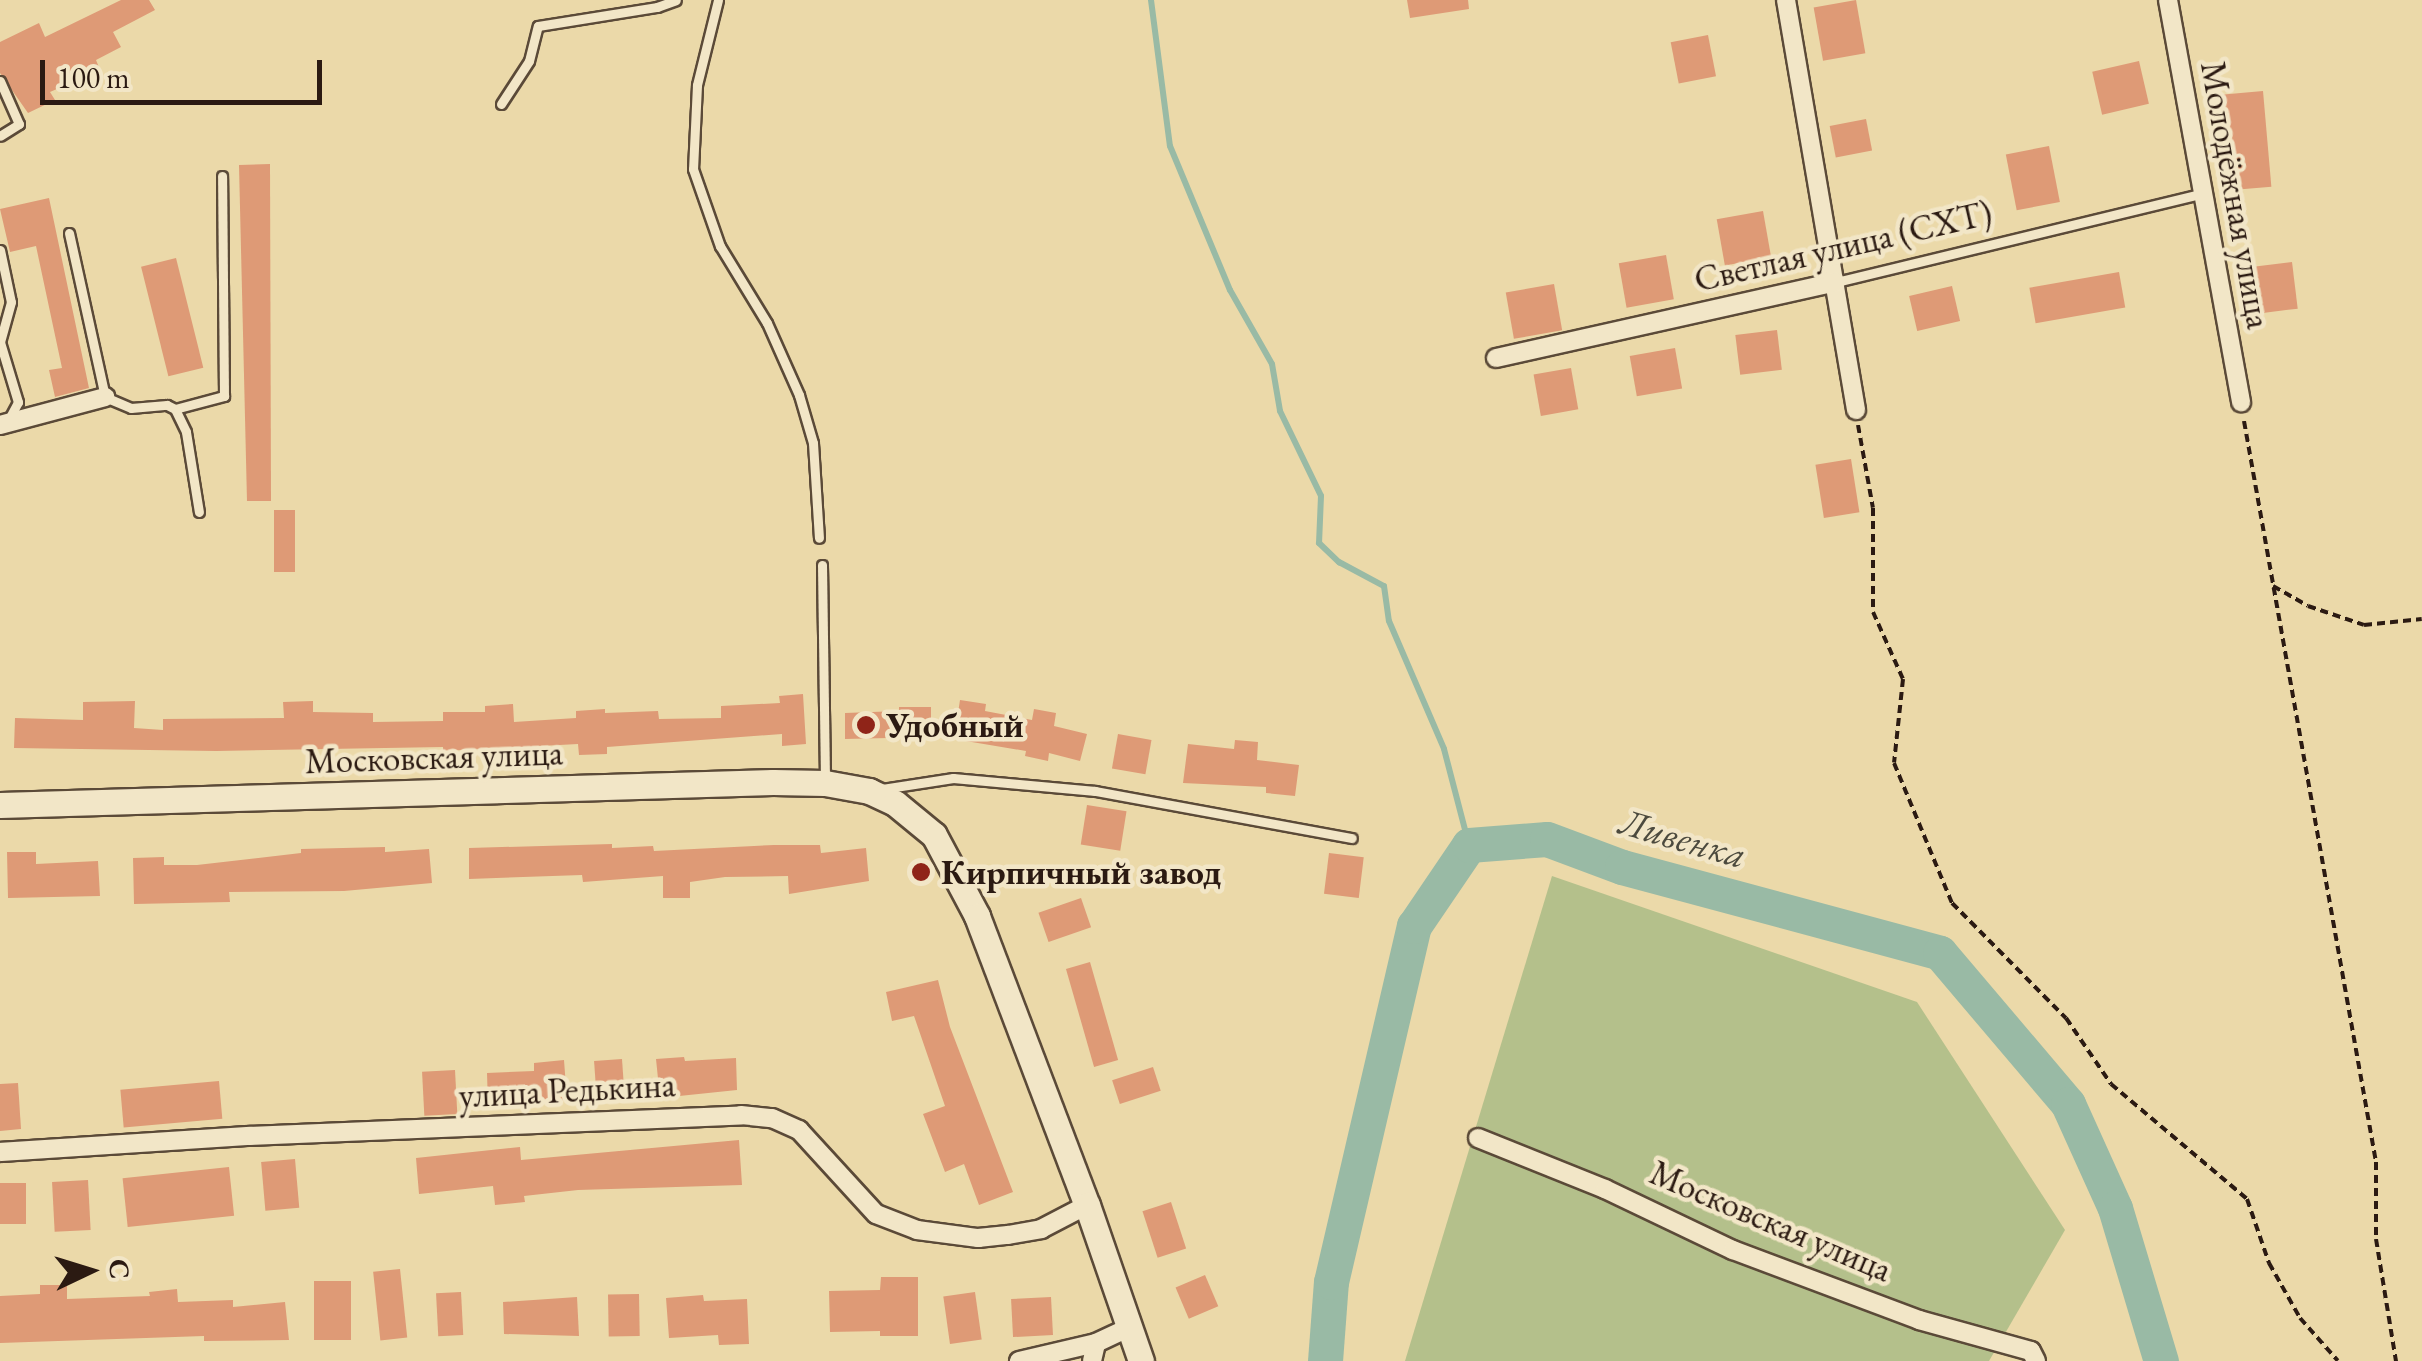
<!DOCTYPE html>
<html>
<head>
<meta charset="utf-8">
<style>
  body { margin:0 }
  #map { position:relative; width:2422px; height:1361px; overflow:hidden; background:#ebd9a9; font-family:"EB Garamond",serif }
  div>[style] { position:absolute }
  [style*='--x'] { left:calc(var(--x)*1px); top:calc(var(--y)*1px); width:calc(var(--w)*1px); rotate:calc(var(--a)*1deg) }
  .green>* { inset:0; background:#b4c08b }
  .stream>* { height:6px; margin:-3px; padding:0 3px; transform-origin:3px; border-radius:3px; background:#99baa5 }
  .river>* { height:35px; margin:-17.5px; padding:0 17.5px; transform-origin:17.5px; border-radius:17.5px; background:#99baa5 }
  .building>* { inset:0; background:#de9a76; transform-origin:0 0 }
  .path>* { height:4px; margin-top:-2px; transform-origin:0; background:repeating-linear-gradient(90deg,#2b1a12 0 8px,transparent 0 13px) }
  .roads { filter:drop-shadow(2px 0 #5b4a38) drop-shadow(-2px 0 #5b4a38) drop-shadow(0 2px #5b4a38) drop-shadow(0 -2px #5b4a38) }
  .lane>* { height:9px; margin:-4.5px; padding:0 4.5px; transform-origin:4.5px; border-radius:4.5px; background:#f2e6c7 }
  .street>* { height:18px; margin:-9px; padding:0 9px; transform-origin:9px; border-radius:9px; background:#f2e6c7 }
  .secondary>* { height:25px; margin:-12.5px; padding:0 12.5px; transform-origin:12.5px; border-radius:12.5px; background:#f2e6c7 }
  .dots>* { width:28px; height:28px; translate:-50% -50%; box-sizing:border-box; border:5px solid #f2e6c7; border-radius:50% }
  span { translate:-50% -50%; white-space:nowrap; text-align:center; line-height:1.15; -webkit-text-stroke:9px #f2e6c7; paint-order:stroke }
  .street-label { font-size:35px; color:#2b1a12 }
  .poi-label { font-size:35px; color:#2b1a12; font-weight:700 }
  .left { translate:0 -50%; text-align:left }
  .water-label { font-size:38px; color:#4c4a3e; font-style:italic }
  .north { position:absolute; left:40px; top:1221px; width:100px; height:100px; -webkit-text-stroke:8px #f2e6c7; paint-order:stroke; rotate:86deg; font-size:28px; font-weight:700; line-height:40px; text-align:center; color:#2b1a12 }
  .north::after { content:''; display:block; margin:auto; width:35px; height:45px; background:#2b1a12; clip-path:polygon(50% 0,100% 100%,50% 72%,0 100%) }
  .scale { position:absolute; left:40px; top:60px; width:282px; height:45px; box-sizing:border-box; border:5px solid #2b1a12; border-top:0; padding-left:12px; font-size:30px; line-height:35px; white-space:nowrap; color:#2b1a12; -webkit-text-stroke:8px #f2e6c7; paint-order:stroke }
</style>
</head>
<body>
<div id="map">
  <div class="green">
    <i style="clip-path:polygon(1552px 876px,1917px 1002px,2065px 1230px,1989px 1361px,1405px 1361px)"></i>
  </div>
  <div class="stream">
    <i style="--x:1151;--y:0;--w:147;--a:82.6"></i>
    <i style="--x:1170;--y:146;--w:156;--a:67.4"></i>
    <i style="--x:1230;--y:290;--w:85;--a:60.4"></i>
    <i style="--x:1272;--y:364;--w:48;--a:80.3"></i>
    <i style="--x:1280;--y:411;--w:94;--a:64.2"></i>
    <i style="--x:1321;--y:496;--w:47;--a:92.4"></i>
    <i style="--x:1319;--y:543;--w:28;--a:44"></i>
    <i style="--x:1339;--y:562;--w:51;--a:28.1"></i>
    <i style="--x:1384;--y:586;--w:35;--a:82"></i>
    <i style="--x:1389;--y:621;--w:139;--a:66.7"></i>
    <i style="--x:1444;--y:749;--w:99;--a:75.4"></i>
  </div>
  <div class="river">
    <i style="--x:1325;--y:1361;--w:79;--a:-85.7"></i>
    <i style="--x:1331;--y:1282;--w:366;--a:-76.9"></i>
    <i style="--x:1414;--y:926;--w:98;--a:-55.8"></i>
    <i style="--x:1469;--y:845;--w:78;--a:-4.4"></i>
    <i style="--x:1547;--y:839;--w:80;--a:20.5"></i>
    <i style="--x:1622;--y:867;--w:329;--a:15.1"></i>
    <i style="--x:1940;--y:953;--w:198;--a:49.7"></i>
    <i style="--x:2068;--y:1104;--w:114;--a:65.7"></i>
    <i style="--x:2115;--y:1208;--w:160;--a:73.3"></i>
  </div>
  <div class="building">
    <i style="clip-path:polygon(121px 0,149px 0,155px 10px,113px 32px,121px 47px,96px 60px,100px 70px,50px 92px,55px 100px,28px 113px,0 73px,0 42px,39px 23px,45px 37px)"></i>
    <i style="clip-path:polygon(1407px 0,1468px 0,1469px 9px,1410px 18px)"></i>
    <i style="left:1856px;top:0;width:54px;height:43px;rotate:80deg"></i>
    <i style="left:1708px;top:35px;width:42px;height:38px;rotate:79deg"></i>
    <i style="left:2139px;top:61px;width:44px;height:48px;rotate:77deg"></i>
    <i style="left:2263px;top:91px;width:96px;height:42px;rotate:85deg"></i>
    <i style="left:1866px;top:119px;width:32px;height:37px;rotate:79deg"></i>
    <i style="left:2049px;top:146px;width:57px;height:44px;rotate:79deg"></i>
    <i style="clip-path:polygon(270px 164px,271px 501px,247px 501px,239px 165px)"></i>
    <i style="clip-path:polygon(49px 198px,89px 388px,55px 397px,49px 370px,62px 368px,36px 246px,10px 252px,0 209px)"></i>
    <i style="left:1763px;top:211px;width:47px;height:47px;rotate:80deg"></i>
    <i style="left:1666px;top:255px;width:45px;height:48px;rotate:80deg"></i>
    <i style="left:176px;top:258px;width:113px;height:36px;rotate:76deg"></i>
    <i style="left:2292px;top:262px;width:47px;height:43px;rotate:83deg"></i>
    <i style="left:2119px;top:272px;width:36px;height:91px;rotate:80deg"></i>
    <i style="left:1554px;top:284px;width:47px;height:49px;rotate:80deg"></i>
    <i style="left:1952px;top:286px;width:36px;height:44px;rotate:77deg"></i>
    <i style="left:1777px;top:330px;width:40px;height:42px;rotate:83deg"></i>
    <i style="left:1675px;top:348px;width:41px;height:46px;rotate:80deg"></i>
    <i style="left:1571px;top:368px;width:42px;height:38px;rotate:80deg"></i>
    <i style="left:1851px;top:459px;width:54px;height:36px;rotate:81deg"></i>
    <i style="left:274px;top:510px;width:21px;height:62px"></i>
    <i style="clip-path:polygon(803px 694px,806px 744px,782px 746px,782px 734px,607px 747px,607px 754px,579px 755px,578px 744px,443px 751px,443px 747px,216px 751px,14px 748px,15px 718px,83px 720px,83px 702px,135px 701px,134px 728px,163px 730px,163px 719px,284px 718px,283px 702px,313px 701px,313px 712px,373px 713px,373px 722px,443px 721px,443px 712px,485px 712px,485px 706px,513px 704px,514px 722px,576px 718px,576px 711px,605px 709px,605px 713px,658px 711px,659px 719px,721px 718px,721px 706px,780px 703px,779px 696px)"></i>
    <i style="clip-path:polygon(960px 700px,986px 704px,985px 711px,1032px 720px,1034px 709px,1056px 713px,1054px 726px,1087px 734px,1080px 761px,1049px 753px,1048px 761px,1025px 756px,1026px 751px,954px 739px)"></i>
    <i style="clip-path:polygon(899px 707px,931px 707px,931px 737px,845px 739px,845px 713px,899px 711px)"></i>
    <i style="left:1118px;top:734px;width:34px;height:35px;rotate:10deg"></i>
    <i style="clip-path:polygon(1235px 740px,1258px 742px,1257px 760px,1299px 765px,1295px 796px,1266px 793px,1266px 787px,1183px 783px,1188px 744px,1234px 749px)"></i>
    <i style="left:1087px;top:805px;width:40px;height:40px;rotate:9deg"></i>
    <i style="clip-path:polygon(612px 844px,612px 848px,653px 846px,654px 851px,774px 845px,820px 845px,821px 853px,866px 848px,869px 881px,789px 894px,788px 876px,725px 877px,690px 882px,690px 898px,663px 898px,663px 876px,583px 882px,582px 875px,469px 879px,469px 848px)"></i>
    <i style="clip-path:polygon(385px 847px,385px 852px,429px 849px,432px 883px,344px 891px,229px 892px,230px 902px,134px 904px,133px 858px,164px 857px,164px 865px,197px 865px,301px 853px,301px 849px)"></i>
    <i style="clip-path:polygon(7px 852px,36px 852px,36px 864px,98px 861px,100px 896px,8px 898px)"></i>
    <i style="left:1329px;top:853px;width:35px;height:41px;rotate:7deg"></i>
    <i style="left:1081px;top:898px;width:31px;height:45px;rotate:71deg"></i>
    <i style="left:1090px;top:962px;width:102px;height:25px;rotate:74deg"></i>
    <i style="clip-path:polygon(938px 980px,950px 1027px,1013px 1192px,979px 1205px,964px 1164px,945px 1172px,923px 1114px,945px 1106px,914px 1016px,892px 1021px,886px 992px)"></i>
    <i style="clip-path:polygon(684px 1057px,685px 1061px,736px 1058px,737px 1090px,660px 1098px,656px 1059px)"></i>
    <i style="left:622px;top:1059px;width:40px;height:28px;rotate:86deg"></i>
    <i style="clip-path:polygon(564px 1060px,567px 1100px,488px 1106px,487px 1073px,534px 1071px,534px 1063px)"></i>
    <i style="left:1153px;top:1067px;width:25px;height:43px;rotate:72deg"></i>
    <i style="left:455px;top:1070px;width:44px;height:33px;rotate:87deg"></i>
    <i style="left:219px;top:1081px;width:38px;height:99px;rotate:85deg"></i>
    <i style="clip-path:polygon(18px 1083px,21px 1129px,0 1131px,0 1084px)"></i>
    <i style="clip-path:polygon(739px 1140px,742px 1185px,578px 1190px,524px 1196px,525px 1202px,495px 1205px,493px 1186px,419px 1194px,416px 1158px,520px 1147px,521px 1160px)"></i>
    <i style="left:295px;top:1159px;width:49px;height:34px;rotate:85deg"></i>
    <i style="left:229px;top:1167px;width:49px;height:107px;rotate:84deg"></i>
    <i style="left:88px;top:1180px;width:50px;height:36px;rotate:87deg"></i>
    <i style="left:0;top:1183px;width:26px;height:41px"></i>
    <i style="left:1171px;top:1202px;width:49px;height:30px;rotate:72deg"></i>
    <i style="left:400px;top:1269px;width:69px;height:27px;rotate:84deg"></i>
    <i style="left:1205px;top:1275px;width:34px;height:32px;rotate:67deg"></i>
    <i style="clip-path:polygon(881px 1277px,918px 1277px,918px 1336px,880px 1336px,880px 1331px,830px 1332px,829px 1291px,880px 1290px)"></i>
    <i style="left:314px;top:1281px;width:37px;height:59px"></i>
    <i style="clip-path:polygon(40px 1285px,67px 1285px,67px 1299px,150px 1296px,149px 1292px,177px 1289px,178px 1302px,233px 1300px,233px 1307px,285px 1302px,289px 1340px,204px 1341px,204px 1336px,0 1343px,0 1296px,40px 1294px)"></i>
    <i style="left:461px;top:1292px;width:43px;height:25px;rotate:87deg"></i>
    <i style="left:975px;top:1292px;width:48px;height:32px;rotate:82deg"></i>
    <i style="left:639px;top:1294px;width:42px;height:31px;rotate:89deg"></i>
    <i style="clip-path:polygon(703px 1295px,704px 1301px,747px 1299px,749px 1344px,719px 1345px,718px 1335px,669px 1338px,666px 1298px)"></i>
    <i style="clip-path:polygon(577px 1297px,579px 1336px,504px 1334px,503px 1302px)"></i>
    <i style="left:1051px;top:1297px;width:38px;height:40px;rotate:87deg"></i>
  </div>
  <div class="path">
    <i style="--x:2244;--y:421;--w:753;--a:79.9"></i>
    <i style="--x:2376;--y:1162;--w:77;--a:90"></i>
    <i style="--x:2376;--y:1239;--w:124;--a:80.7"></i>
    <i style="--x:1858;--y:425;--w:84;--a:79.8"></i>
    <i style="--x:1873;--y:508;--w:104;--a:90"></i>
    <i style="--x:1873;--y:612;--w:73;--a:65.9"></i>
    <i style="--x:1903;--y:679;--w:84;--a:96.1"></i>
    <i style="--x:1894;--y:763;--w:152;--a:67.5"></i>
    <i style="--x:1952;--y:903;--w:162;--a:45.3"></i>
    <i style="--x:2066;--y:1018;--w:80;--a:55.7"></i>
    <i style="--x:2111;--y:1084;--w:178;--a:40.2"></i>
    <i style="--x:2247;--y:1199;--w:68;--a:71"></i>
    <i style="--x:2269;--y:1263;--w:63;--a:60.6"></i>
    <i style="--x:2300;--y:1318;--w:57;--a:48.5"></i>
    <i style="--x:2273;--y:586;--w:40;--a:29.7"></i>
    <i style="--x:2308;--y:606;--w:59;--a:18.7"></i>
    <i style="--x:2364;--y:625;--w:58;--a:-5.9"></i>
  </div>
  <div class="roads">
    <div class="lane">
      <i style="--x:718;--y:0;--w:88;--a:103.9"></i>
      <i style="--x:697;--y:85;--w:84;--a:92.7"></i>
      <i style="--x:693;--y:169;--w:82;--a:70.7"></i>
      <i style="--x:720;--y:246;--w:90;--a:58.6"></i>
      <i style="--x:767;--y:323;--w:79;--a:66"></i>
      <i style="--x:799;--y:395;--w:50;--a:73.7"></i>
      <i style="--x:813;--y:443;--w:95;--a:86.4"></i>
      <i style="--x:0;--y:81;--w:47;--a:66.2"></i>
      <i style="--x:19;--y:124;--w:22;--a:148"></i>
      <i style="--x:501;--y:104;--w:51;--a:-56.9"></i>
      <i style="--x:529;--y:61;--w:36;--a:-76"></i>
      <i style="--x:538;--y:26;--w:121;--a:-9.1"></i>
      <i style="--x:657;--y:7;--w:20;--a:-20"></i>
      <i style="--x:69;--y:233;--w:168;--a:77.6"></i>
      <i style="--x:105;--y:397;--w:28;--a:23"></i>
      <i style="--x:131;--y:408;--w:36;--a:-5"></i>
      <i style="--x:167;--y:405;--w:9;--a:27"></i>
      <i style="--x:175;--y:409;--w:25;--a:64"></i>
      <i style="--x:186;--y:432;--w:81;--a:80.8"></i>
      <i style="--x:0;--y:250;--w:53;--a:78.1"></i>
      <i style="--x:11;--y:302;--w:41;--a:105.4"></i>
      <i style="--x:1836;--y:282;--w:378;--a:-13.6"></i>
      <i style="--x:0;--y:342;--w:63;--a:73.3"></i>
      <i style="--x:18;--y:402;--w:19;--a:118"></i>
      <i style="--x:175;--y:409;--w:51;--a:-14.9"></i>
      <i style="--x:224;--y:396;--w:220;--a:-90.5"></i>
      <i style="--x:822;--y:565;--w:216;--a:89.2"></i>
      <i style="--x:882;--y:789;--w:72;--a:-8.8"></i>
      <i style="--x:953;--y:778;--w:143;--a:5.2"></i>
      <i style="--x:1095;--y:791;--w:261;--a:10.4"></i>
    </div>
    <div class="street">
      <i style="--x:1786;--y:0;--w:416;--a:80.3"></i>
      <i style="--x:2168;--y:0;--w:409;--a:79.7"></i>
      <i style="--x:1496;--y:358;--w:348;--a:-12.6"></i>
      <i style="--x:0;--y:425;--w:109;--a:-14.9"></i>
      <i style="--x:1478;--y:1138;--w:137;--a:21.9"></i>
      <i style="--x:1605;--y:1189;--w:142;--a:25.5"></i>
      <i style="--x:1733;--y:1250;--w:199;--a:20.6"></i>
      <i style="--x:1919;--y:1320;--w:116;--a:15.5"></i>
      <i style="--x:2031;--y:1351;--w:11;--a:63"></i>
      <i style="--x:0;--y:1152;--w:250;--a:-3.7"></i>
      <i style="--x:249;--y:1136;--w:492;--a:-2.4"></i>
      <i style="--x:741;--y:1115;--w:31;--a:6"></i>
      <i style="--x:772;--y:1118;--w:30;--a:24"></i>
      <i style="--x:799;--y:1130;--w:114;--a:47.5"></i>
      <i style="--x:876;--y:1214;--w:44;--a:21.3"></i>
      <i style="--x:917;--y:1230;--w:62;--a:7.5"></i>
      <i style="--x:978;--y:1238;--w:30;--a:-6"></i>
      <i style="--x:1008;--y:1235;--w:34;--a:-10"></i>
      <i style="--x:1041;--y:1229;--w:52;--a:-27.6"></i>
      <i style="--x:1019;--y:1361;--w:79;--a:-13.2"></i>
      <i style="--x:1092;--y:1361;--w:18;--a:-77"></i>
      <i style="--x:1096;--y:1343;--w:35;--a:-25"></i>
    </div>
    <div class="secondary">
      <i style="--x:0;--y:805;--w:773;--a:-1.7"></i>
      <i style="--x:773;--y:782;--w:52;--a:1.1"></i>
      <i style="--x:825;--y:783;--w:45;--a:10.3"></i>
      <i style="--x:869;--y:791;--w:29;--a:25"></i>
      <i style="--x:895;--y:803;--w:50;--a:39.4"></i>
      <i style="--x:934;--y:835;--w:92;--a:62"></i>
      <i style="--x:977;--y:916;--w:309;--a:69.2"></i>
      <i style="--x:1087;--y:1205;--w:165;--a:70.9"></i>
    </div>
  </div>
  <div class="dots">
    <i style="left:866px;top:725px;background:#8f2418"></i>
    <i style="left:921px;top:872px;background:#8f2418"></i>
  </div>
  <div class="street-label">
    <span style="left:2236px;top:195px;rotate:80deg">Молодёжная улица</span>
    <span style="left:1843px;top:246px;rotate:-13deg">Светлая улица (СХТ)</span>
    <span style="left:434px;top:757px;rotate:-2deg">Московская улица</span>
    <span style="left:567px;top:1090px;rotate:-3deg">улица Редькина</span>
    <span style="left:1771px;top:1221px;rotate:23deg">Московская улица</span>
  </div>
  <div class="poi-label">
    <span class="left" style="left:886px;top:725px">Удобный</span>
    <span class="left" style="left:941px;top:872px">Кирпичный завод</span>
  </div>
  <div class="water-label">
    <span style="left:1683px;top:838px;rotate:16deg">Ливенка</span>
  </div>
  <div class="north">С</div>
  <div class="scale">100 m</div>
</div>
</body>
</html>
